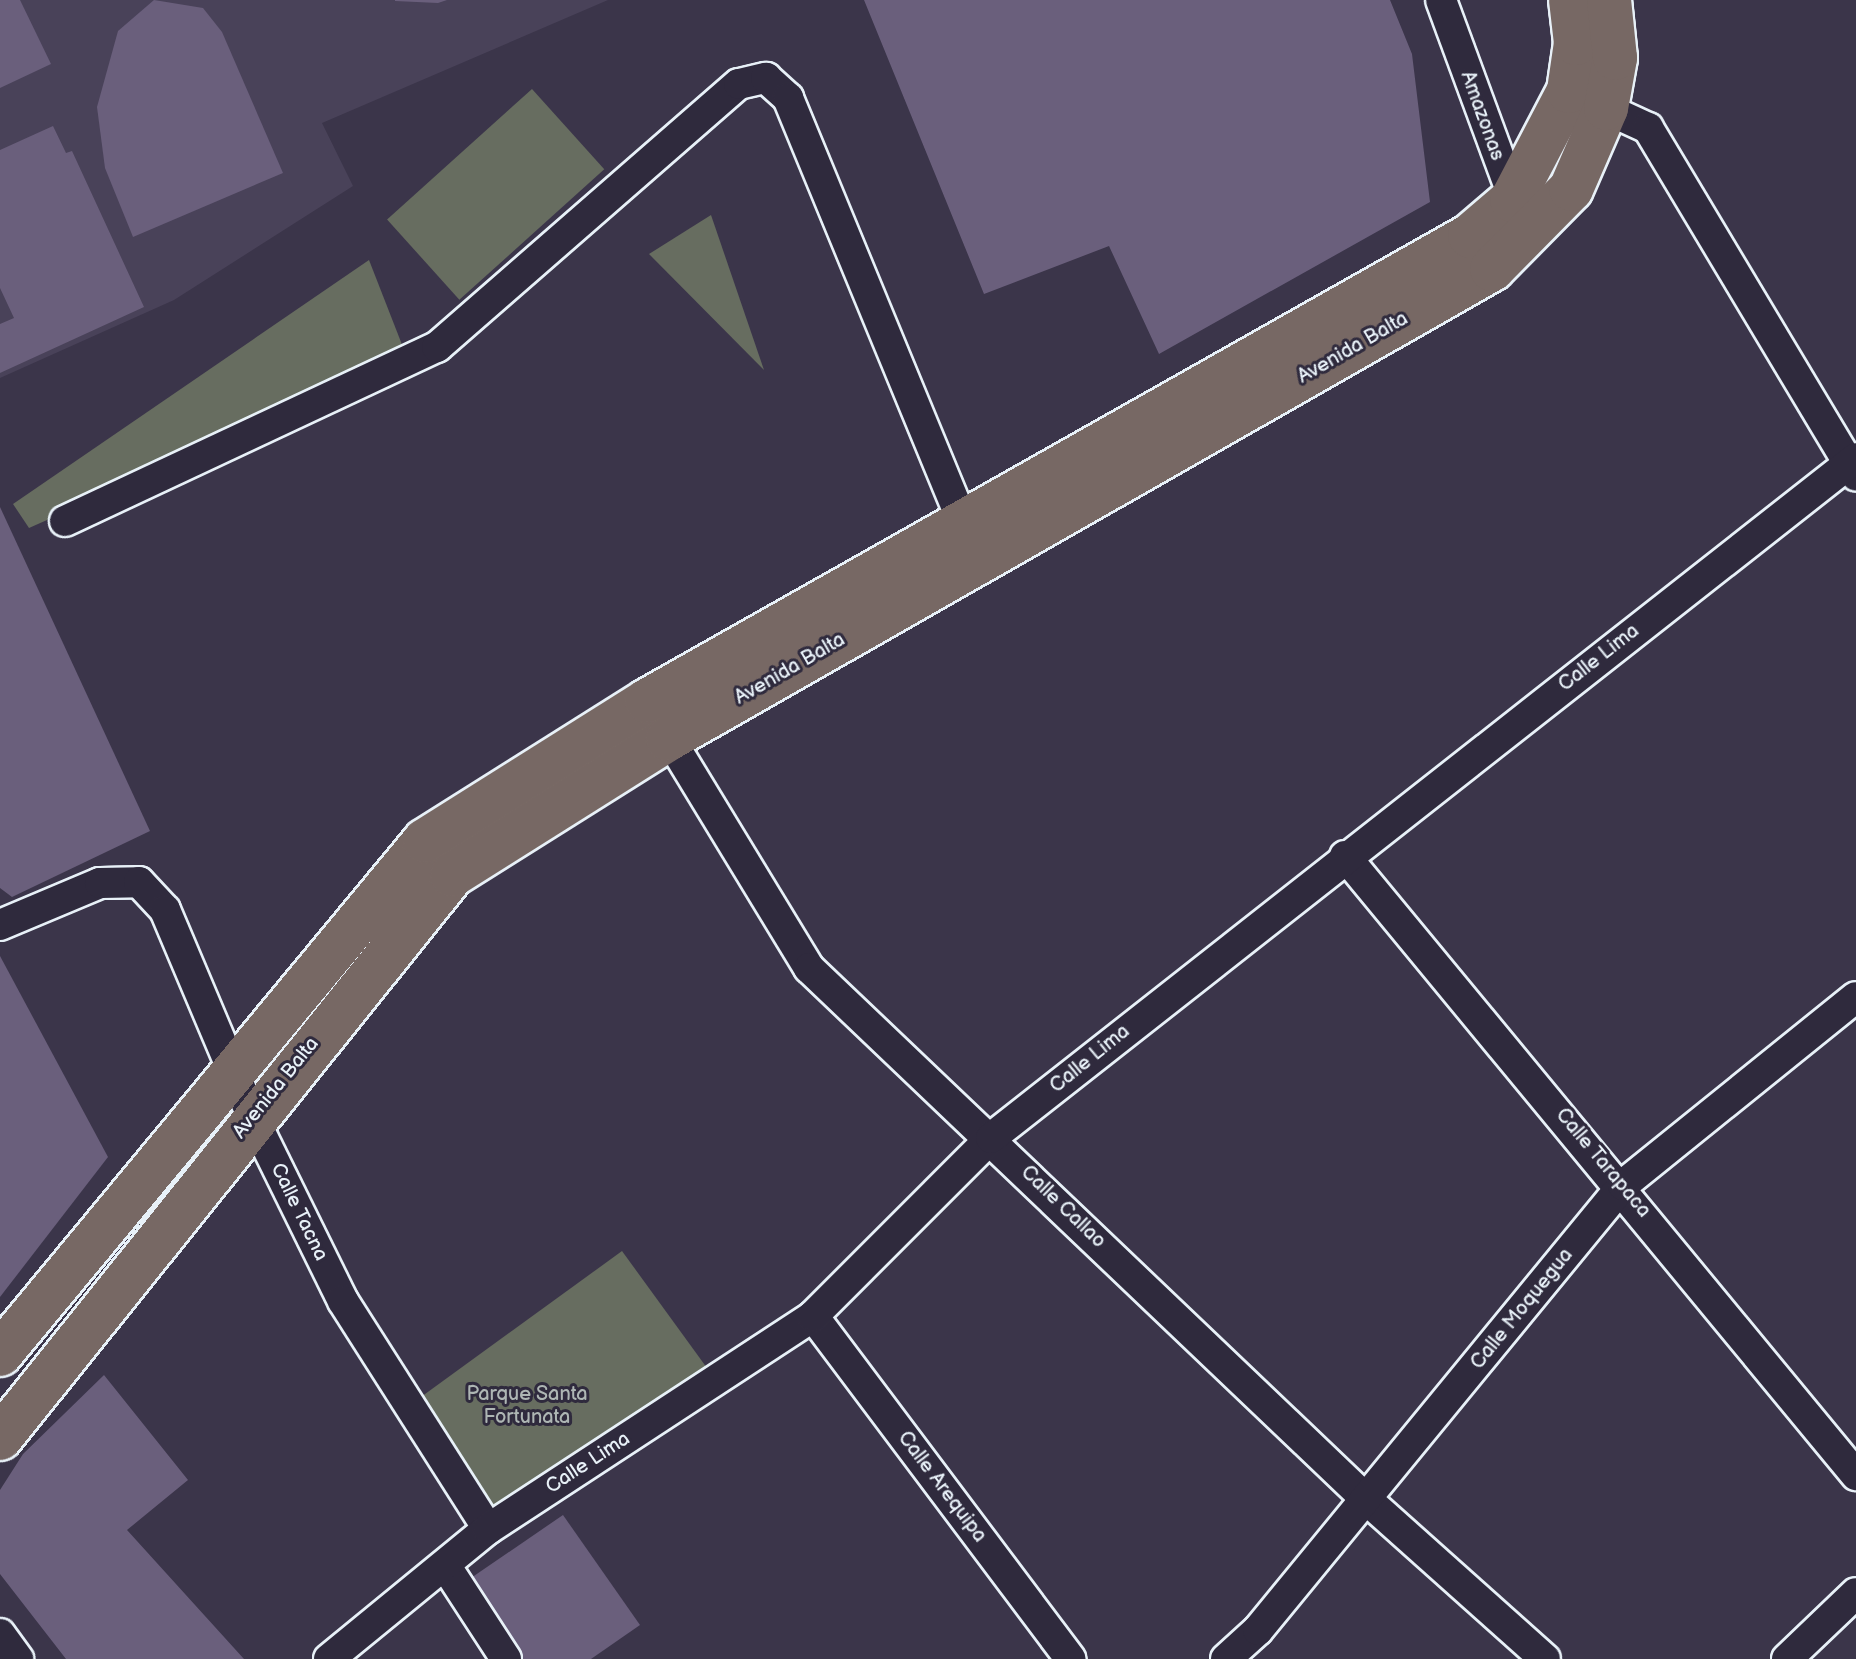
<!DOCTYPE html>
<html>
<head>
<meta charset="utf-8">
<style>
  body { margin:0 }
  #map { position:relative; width:1856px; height:1659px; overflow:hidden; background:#3b354a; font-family:"Balsamiq Sans",sans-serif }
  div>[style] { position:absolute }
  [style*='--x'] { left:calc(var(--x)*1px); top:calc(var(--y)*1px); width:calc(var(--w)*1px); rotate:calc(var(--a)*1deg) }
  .built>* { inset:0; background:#494259 }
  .green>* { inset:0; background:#676d60; transform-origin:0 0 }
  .building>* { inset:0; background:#6a5f7c }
  .roads { filter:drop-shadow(2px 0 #e8f1f8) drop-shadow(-2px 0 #e8f1f8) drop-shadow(0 2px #e8f1f8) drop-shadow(0 -2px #e8f1f8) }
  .minor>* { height:30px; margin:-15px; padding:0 15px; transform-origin:15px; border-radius:15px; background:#2f2a3d }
  .primary>* { height:44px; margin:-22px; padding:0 22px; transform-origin:22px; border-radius:22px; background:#776864 }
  span { translate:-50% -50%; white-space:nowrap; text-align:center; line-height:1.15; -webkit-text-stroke:6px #2f2a3d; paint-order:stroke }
  .street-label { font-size:20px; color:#e8f1f8 }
  .park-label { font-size:20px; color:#aeb6b4 }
</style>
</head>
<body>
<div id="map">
  <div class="built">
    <i style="clip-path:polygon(0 0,608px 0,322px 123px,353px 186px,174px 300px,0 378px)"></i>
  </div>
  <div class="green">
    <i style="left:532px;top:89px;width:108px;height:195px;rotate:48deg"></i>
    <i style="clip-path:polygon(711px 215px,764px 370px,649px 254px)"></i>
    <i style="clip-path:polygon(369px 260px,408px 360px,29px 528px,13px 504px)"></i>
    <i style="left:622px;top:1251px;width:144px;height:257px;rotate:54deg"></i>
  </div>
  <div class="building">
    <i style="clip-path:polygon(0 0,20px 0,51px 64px,0 88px)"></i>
    <i style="clip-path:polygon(154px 0,203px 8px,222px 32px,283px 173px,133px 237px,105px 168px,97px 107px,118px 31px)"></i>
    <i style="clip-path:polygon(447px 0,438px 3px,395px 1px,395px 0)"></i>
    <i style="clip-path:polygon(864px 0,1390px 0,1412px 54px,1430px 202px,1159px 354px,1109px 246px,984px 294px)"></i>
    <i style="clip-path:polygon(53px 126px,66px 153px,72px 151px,144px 307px,0 373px,0 324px,14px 318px,0 288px,0 150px)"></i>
    <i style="clip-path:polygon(0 507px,150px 831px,12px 897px,0 888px)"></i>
    <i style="clip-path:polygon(0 956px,108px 1157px,0 1297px)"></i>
    <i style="clip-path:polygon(104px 1375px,188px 1480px,127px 1530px,244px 1659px,66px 1659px,0 1574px,0 1490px,23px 1454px)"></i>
    <i style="clip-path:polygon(563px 1515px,640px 1625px,591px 1659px,523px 1659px,468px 1580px)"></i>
  </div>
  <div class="roads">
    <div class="minor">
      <i style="--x:1441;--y:0;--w:221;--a:69.8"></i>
      <i style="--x:1589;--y:101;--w:65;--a:24.6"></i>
      <i style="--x:1648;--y:128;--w:405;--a:59.1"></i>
      <i style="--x:65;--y:521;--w:411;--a:-25.1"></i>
      <i style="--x:437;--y:347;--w:400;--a:-41.1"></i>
      <i style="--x:739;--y:84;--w:28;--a:-13"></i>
      <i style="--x:766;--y:78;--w:30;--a:42"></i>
      <i style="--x:788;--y:98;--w:475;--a:67.6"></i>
      <i style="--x:660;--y:723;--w:287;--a:58.7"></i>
      <i style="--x:809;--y:968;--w:770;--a:43.63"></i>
      <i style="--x:1366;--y:1499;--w:240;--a:41.8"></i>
      <i style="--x:1345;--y:856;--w:803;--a:50.46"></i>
      <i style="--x:0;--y:925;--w:108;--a:-22.8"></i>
      <i style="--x:100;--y:883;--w:39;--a:-1"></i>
      <i style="--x:139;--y:882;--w:38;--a:47"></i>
      <i style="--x:165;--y:910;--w:224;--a:67.1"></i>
      <i style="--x:252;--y:1116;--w:206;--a:63.8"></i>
      <i style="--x:343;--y:1301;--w:270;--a:57.5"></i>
      <i style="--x:813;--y:1316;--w:429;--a:53.1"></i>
      <i style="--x:445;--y:1565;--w:112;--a:57"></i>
      <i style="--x:0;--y:1634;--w:31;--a:54"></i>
      <i style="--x:329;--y:1659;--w:205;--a:-39.3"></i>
      <i style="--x:488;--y:1529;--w:389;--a:-33.2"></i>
      <i style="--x:813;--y:1316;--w:252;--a:-45"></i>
      <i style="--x:991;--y:1138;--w:1100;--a:-38.17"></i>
      <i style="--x:1226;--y:1659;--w:43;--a:-42.2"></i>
      <i style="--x:1258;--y:1630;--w:576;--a:-50.64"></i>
      <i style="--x:1623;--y:1185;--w:299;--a:-38.9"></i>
      <i style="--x:1787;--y:1659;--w:95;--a:-43.7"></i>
    </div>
    <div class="primary">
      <i style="--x:0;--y:1354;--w:666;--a:-50.36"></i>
      <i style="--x:425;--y:841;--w:262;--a:-32.2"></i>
      <i style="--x:647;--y:701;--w:945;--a:-29.47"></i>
      <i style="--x:1470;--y:236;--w:55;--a:-40.6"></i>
      <i style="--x:1512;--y:200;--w:123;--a:-62.4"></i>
      <i style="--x:1569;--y:91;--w:49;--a:-81.7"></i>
      <i style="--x:1576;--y:43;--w:43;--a:-96.6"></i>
      <i style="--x:0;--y:1438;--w:722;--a:-51.24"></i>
      <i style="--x:452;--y:875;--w:255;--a:-32.2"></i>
      <i style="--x:668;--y:739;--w:949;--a:-29.7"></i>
      <i style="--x:1492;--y:269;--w:112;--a:-45.4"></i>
      <i style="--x:1571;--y:189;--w:88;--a:-66.6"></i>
      <i style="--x:1606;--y:108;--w:51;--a:-79.8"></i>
      <i style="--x:1615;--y:58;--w:58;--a:-95.9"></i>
    </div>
  </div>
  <div class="street-label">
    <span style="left:1482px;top:116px;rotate:70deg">Amazonas</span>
    <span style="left:1353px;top:348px;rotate:-30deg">Avenida Balta</span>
    <span style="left:1599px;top:658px;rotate:-38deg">Calle Lima</span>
    <span style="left:790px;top:669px;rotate:-30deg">Avenida Balta</span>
    <span style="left:1090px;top:1059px;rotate:-39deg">Calle Lima</span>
    <span style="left:276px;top:1088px;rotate:-51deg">Avenida Balta</span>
    <span style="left:1603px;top:1163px;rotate:50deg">Calle Tarapaca</span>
    <span style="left:1063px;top:1207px;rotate:44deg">Calle Callao</span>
    <span style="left:299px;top:1212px;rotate:64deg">Calle Tacna</span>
    <span style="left:1522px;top:1309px;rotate:-51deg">Calle Moquegua</span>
    <span style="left:588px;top:1463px;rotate:-33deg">Calle Lima</span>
    <span style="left:942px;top:1487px;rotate:53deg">Calle Arequipa</span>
  </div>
  <div class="park-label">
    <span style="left:527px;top:1406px">Parque Santa<br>Fortunata</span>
  </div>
</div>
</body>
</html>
